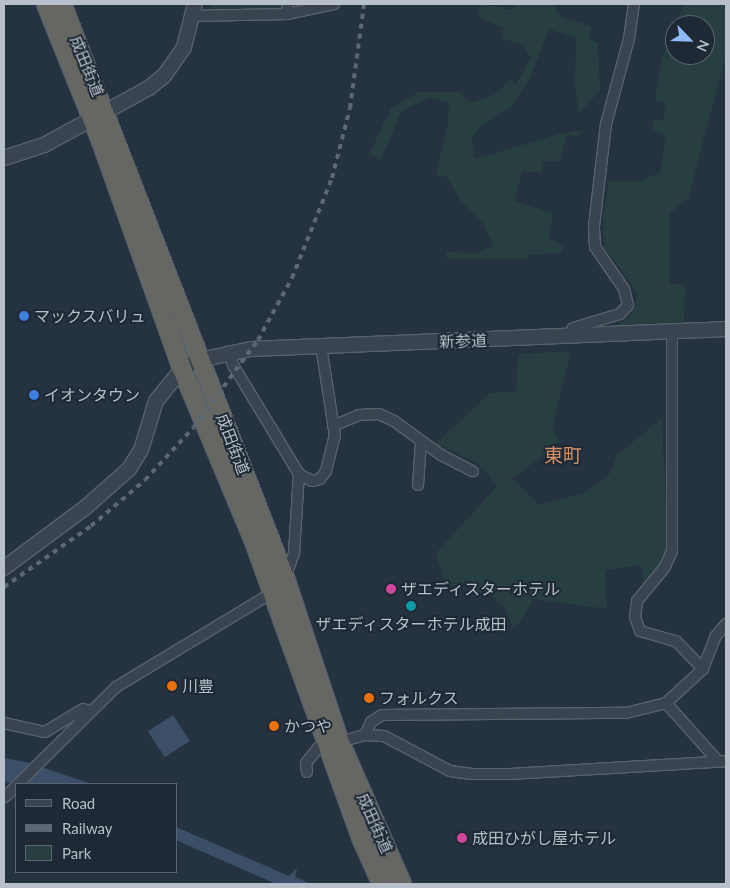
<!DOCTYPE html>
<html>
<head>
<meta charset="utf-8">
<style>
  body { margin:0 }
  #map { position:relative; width:730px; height:888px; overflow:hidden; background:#253240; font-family:Lato,"Noto Sans JP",sans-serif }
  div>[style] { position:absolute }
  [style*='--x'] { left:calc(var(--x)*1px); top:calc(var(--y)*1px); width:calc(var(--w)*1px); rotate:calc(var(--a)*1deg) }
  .green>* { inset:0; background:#273f41 }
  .water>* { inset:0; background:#3b5068; transform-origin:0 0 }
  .roads { filter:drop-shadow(1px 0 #57626d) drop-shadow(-1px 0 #57626d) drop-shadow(0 1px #57626d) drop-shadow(0 -1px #57626d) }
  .minor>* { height:10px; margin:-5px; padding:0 5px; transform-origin:5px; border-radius:5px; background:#3a4450 }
  .tertiary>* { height:14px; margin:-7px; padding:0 7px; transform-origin:7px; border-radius:7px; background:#3a4450 }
  .trunk>* { height:18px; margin:-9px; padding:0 9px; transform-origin:9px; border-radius:9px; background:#666663 }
  .rail>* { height:4px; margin-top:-2px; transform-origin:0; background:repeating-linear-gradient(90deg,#5c6876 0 5px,transparent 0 10px) }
  .dots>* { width:14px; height:14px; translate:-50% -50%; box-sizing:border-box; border:2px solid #1e2935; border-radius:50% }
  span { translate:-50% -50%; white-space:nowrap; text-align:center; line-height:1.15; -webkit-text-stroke:4px #1e2935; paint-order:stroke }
  .street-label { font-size:16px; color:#b6bfca }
  .poi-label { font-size:16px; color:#b6bfca }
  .left { translate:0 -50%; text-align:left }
  .quarter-label { font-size:19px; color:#d49167 }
  .frame { position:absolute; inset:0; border:5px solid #b6bfca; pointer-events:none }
  .legend { position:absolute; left:15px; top:783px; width:162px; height:90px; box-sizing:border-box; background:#1e2935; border:1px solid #5b6571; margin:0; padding:6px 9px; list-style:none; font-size:15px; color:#b6bfca }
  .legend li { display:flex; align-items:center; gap:10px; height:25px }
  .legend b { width:25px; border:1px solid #5b6571 }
  .north { position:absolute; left:665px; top:15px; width:50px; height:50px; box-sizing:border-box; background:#1e2935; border:1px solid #5b6571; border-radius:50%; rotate:114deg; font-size:14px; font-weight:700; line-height:20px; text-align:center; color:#b6bfca }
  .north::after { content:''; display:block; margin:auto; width:18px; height:22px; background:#8ebbf7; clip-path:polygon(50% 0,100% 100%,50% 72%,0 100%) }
</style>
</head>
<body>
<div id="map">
  <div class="green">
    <i style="clip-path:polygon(209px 4px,325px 4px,296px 10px,211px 10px)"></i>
    <i style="clip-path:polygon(481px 4px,512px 10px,515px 4px,552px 4px,561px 17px,592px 26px,589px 39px,598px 44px,600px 90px,579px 114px,575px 86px,576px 38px,549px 29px,529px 81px,510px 108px,484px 124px,471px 138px,475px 159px,559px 134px,582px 130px,577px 137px,567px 134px,560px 161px,544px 161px,541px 173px,522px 171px,515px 201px,553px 213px,549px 238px,563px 246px,562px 253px,527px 255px,527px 259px,447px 259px,446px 252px,477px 253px,493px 246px,483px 223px,461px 201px,447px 177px,436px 174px,448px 124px,449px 103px,430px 97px,401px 112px,381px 160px,369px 155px,391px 108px,419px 92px,460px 92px,471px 103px,496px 94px,510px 80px,516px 84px,531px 57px,521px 44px,502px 39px,503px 28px,478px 17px)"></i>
    <i style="clip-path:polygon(evenodd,684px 4px,726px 4px,726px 55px,688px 199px,669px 214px,670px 284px,685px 284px,684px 323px,608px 329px,624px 321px,633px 311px,637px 295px,627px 277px,604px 249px,603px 217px,609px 181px,641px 181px,661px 172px,665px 136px,652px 129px,653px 120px,663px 120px,666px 103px,655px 100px,662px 57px,684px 4px,675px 25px,705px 25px,705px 55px,675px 55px,675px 25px)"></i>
    <i style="clip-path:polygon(571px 351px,552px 428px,560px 442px,512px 479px,539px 505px,585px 493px,610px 473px,617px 455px,662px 418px,668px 552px,644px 583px,641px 565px,605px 570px,607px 609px,534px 599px,514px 630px,506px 609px,490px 594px,479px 596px,471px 581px,446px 588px,436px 553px,497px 486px,478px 463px,436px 444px,489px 393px,516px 391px,518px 354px)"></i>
  </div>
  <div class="water">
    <i style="left:173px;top:715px;width:31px;height:30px;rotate:57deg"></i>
    <i style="clip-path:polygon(4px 758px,26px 762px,92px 784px,16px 785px,4px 781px)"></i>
    <i style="clip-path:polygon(176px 827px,289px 876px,297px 868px,295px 877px,311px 884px,276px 884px,176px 840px)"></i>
  </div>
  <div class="roads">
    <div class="minor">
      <i style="--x:287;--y:14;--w:10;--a:-84"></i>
      <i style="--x:193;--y:16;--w:94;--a:-1.2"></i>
      <i style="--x:287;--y:14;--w:48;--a:-12"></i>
      <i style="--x:672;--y:332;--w:219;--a:90"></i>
      <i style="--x:672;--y:551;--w:17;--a:114"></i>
      <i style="--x:665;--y:567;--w:44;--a:129.5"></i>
      <i style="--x:637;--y:601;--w:16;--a:97"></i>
      <i style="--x:635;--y:617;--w:15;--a:70"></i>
      <i style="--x:640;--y:631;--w:37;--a:16"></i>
      <i style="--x:676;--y:641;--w:39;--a:46"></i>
      <i style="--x:568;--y:337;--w:10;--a:-61"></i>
      <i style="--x:573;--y:328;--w:49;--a:-16.6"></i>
      <i style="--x:620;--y:314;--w:12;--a:-48"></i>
      <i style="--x:628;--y:305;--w:16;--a:-104"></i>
      <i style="--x:624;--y:289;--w:51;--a:-124.6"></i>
      <i style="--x:595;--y:247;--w:21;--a:-93"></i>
      <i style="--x:594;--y:226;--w:103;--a:-83.3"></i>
      <i style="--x:606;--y:124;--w:88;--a:-74.9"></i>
      <i style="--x:629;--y:39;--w:35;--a:-82"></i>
      <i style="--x:229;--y:351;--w:15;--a:74"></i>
      <i style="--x:233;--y:365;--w:127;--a:58.8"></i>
      <i style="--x:299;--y:474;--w:15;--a:28"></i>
      <i style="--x:312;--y:481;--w:8;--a:-14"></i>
      <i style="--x:320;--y:479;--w:10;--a:-53"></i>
      <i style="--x:326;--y:471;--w:36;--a:-76"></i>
      <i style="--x:335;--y:436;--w:91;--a:-98.8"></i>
      <i style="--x:333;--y:426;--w:28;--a:-23"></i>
      <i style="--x:359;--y:415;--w:20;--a:-3"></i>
      <i style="--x:379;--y:414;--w:17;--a:25"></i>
      <i style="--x:394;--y:421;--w:58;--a:35.9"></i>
      <i style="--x:441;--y:455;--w:36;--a:27"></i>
      <i style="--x:418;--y:485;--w:43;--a:-86"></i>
      <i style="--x:666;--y:703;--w:76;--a:48.2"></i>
      <i style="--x:4;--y:723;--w:42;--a:12.4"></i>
      <i style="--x:45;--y:732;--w:44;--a:-31.2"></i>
      <i style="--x:83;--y:709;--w:8;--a:14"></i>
      <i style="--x:365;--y:735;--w:14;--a:-65"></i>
      <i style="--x:371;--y:722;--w:13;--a:-32"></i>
      <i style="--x:382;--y:715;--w:244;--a:-0.5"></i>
      <i style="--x:626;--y:713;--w:41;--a:-14"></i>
      <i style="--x:666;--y:703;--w:50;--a:-42.6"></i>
      <i style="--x:703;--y:669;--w:34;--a:-69"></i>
      <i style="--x:715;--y:637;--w:17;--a:-50"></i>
      <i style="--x:307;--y:772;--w:9;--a:-96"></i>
      <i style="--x:306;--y:763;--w:19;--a:-51"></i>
      <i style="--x:318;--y:748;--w:49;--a:-15.5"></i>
      <i style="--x:365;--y:735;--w:19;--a:3"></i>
      <i style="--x:384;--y:736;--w:75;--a:27.9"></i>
      <i style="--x:450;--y:771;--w:22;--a:8"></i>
      <i style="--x:472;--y:774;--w:38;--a:0"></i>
      <i style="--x:510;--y:774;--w:216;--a:-3.4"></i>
      <i style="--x:18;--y:784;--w:138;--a:-44.7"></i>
      <i style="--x:116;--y:687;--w:176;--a:-31.1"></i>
      <i style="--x:267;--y:596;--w:25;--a:-45"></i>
      <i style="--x:285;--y:578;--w:27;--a:-70"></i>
      <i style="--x:294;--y:553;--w:79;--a:-86.4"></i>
      <i style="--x:5;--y:797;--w:16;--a:-45"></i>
    </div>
    <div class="tertiary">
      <i style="--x:4;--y:158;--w:42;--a:-18"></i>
      <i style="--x:44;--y:145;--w:119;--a:-28.5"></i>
      <i style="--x:149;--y:88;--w:19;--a:-39"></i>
      <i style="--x:164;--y:76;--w:35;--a:-55"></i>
      <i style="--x:184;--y:47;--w:44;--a:-75.7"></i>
      <i style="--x:4;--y:568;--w:102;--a:-36.6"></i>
      <i style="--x:86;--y:507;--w:57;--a:-41.5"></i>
      <i style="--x:129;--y:469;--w:22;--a:-58"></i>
      <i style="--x:141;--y:450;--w:51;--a:-73"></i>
      <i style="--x:156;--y:401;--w:41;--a:-50.9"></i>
      <i style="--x:182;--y:369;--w:20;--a:-27"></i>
      <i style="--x:200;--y:360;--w:52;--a:-12.2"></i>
      <i style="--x:251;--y:349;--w:475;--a:-2.4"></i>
    </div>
    <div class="trunk">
      <i style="--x:46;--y:4;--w:148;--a:68.1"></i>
      <i style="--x:101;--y:141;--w:242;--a:70.4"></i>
      <i style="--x:182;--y:369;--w:181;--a:67.3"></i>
      <i style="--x:252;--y:536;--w:323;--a:70.1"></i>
      <i style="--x:362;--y:840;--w:48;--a:65.6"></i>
      <i style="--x:62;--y:4;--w:616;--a:68.77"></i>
      <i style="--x:285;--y:578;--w:171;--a:71.6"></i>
      <i style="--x:339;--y:740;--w:157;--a:66.4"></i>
    </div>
  </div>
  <div class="rail">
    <i style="--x:4;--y:587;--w:106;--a:-35"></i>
    <i style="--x:91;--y:526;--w:71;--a:-40.4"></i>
    <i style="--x:145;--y:480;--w:72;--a:-47.2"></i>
    <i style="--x:194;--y:427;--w:108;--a:-53.7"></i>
    <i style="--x:258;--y:340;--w:71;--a:-61.3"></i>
    <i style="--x:292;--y:278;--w:108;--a:-68.2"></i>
    <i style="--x:332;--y:178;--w:72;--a:-75.6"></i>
    <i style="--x:350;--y:108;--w:105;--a:-82.3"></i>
  </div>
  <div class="dots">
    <i style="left:24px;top:316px;background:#3f7fe0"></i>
    <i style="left:34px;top:395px;background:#3f7fe0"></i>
    <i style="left:391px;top:589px;background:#d1479c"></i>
    <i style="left:411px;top:606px;background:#0f9aa8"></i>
    <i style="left:172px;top:686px;background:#e8710a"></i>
    <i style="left:369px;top:698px;background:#e8710a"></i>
    <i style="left:274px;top:726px;background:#e8710a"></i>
    <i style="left:462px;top:838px;background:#d1479c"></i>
  </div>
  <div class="street-label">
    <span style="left:87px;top:66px;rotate:68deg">成田街道</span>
    <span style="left:463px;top:341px;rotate:-2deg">新参道</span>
    <span style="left:233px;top:444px;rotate:69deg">成田街道</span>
    <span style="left:375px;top:823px;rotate:66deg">成田街道</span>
  </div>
  <div class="poi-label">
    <span class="left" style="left:34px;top:316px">マックスバリュ</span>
    <span class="left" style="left:44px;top:395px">イオンタウン</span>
    <span class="left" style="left:401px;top:589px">ザエディスターホテル</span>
    <span style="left:411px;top:624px">ザエディスターホテル成田</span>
    <span class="left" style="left:182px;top:686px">川豊</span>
    <span class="left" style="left:379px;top:698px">フォルクス</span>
    <span class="left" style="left:284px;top:726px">かつや</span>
    <span class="left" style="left:472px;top:838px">成田ひがし屋ホテル</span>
  </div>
  <div class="quarter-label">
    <span style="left:563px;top:455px">東町</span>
  </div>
  <div class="frame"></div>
  <ul class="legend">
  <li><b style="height:6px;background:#3a4450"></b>Road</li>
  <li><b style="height:6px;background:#5c6876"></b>Railway</li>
  <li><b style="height:14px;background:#273f41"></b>Park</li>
  </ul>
  <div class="north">N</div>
</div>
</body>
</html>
